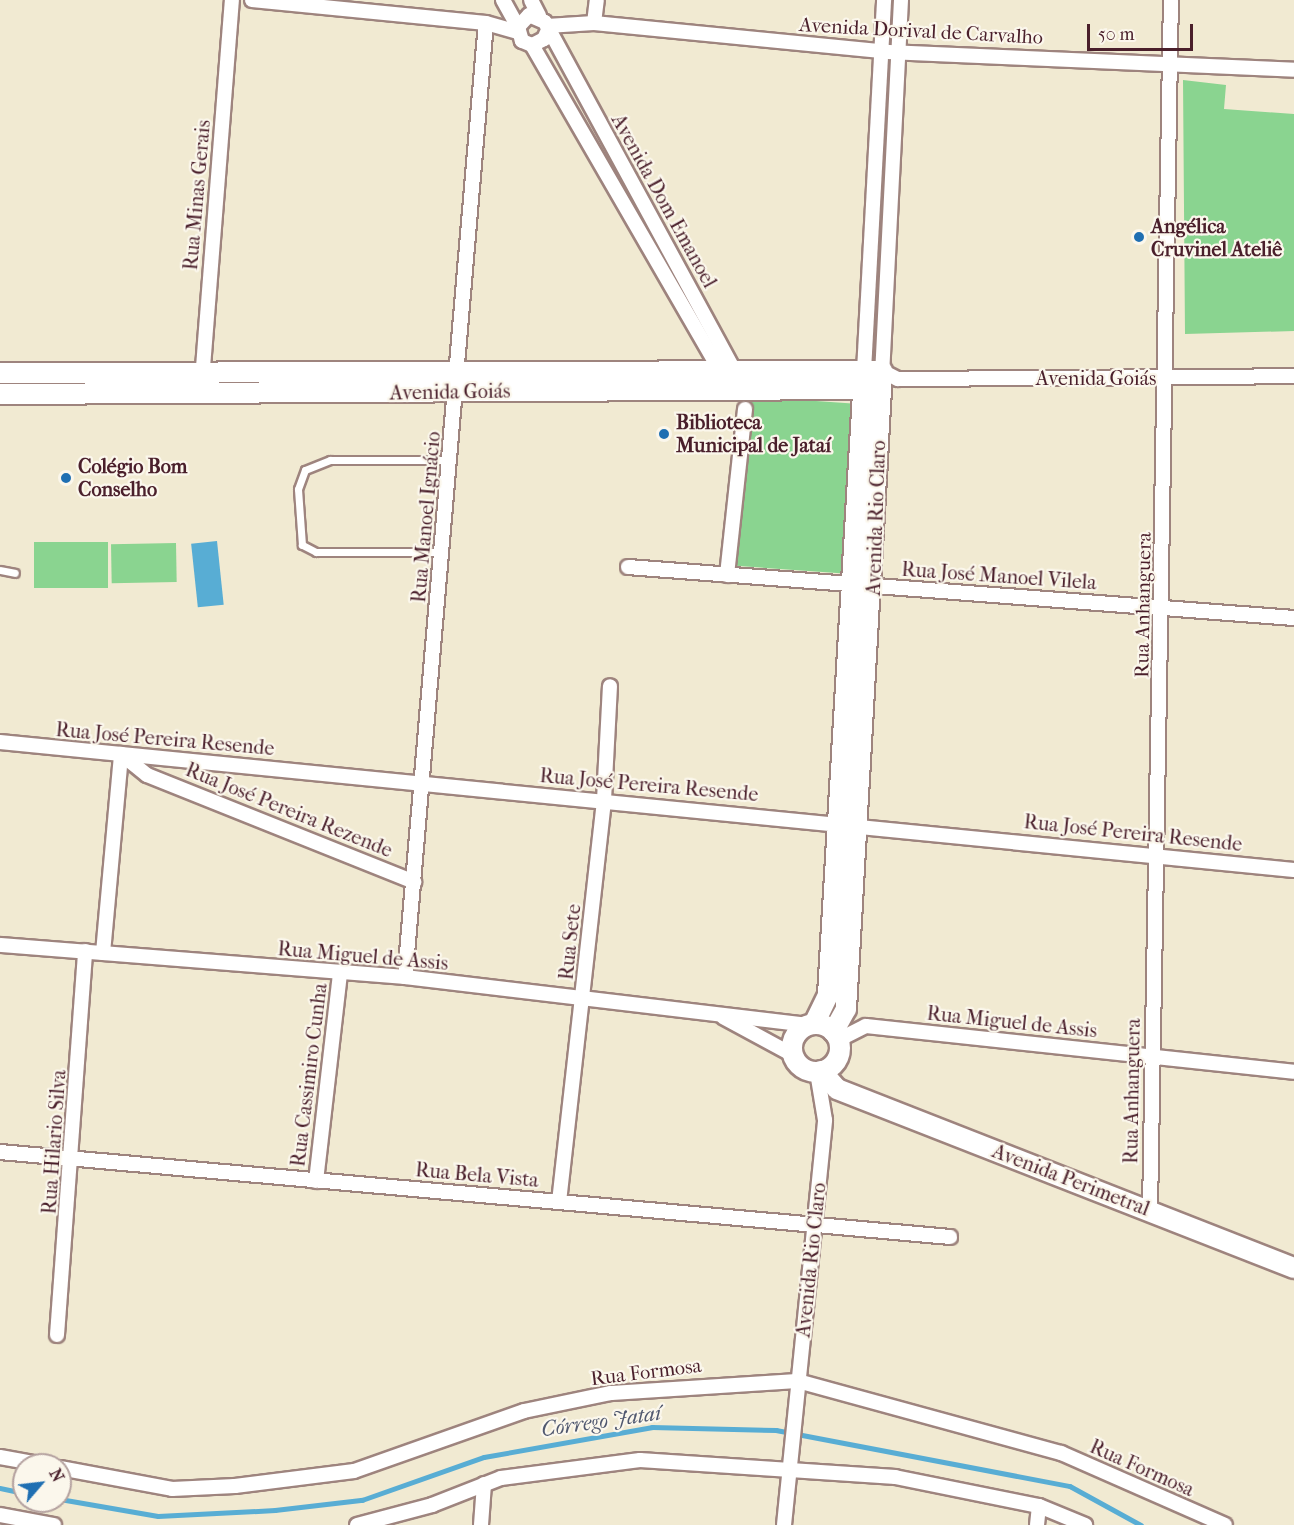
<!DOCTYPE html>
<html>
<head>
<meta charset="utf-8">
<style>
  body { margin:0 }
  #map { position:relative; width:1294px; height:1525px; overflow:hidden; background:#f1ead2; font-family:"IM FELL French Canon",serif }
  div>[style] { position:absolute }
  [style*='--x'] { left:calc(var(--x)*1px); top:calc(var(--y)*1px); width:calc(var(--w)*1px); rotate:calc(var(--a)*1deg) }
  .green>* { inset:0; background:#8ad490; transform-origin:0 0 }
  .water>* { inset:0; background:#58add4; transform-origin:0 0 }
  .stream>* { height:4.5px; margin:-2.25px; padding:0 2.25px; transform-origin:2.25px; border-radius:2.25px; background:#58add4 }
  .roads { filter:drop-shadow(2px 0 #9e847e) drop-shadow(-2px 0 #9e847e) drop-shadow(0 2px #9e847e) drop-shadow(0 -2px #9e847e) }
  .lane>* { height:7px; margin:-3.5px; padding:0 3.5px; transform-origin:3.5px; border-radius:3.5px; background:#fff }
  .street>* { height:14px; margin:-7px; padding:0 7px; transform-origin:7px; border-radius:7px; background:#fff }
  .secondary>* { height:20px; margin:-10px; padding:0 10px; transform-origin:10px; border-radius:10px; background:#fff }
  .secondary>.ring { margin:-10px; padding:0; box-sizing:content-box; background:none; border:20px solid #fff; border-radius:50% }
  .dots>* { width:16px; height:16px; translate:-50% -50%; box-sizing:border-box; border:3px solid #fbf7ec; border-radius:50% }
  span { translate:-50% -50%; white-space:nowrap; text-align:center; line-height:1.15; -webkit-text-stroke:4.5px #fbf7ec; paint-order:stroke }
  .street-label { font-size:20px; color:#4a1f2b }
  .poi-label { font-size:20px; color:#4a1f2b; font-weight:700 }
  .left { translate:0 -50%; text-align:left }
  .water-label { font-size:21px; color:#50586f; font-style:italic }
  .north { position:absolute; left:12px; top:1453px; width:60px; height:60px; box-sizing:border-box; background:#fbf7ec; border:2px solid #b4a19f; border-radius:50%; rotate:62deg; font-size:16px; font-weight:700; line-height:24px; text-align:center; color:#4a1f2b }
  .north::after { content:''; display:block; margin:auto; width:21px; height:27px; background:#1f6fb2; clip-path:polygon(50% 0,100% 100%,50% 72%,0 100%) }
  .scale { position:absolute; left:1087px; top:24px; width:106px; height:27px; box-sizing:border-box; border:3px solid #4a1f2b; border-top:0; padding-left:8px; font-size:18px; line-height:21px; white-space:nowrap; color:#4a1f2b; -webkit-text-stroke:4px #fbf7ec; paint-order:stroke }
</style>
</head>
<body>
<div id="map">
  <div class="green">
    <i style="clip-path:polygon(1183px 80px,1226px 85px,1224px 109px,1294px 114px,1294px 331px,1185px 334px)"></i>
    <i style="left:744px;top:396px;width:112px;height:170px;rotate:4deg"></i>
    <i style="left:108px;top:542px;width:46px;height:74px;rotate:90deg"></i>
    <i style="left:176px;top:543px;width:39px;height:65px;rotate:89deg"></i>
  </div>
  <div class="water">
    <i style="left:217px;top:541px;width:64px;height:26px;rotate:84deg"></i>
  </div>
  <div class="stream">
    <i style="--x:0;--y:1488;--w:25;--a:12"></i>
    <i style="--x:60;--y:1499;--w:99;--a:9.8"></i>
    <i style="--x:158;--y:1516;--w:117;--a:-2.9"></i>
    <i style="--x:275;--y:1510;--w:88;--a:-6.6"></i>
    <i style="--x:362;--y:1500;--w:129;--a:-19.4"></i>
    <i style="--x:484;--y:1457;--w:171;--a:-10.1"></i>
    <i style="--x:652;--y:1427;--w:124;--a:1.4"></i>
    <i style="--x:776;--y:1430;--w:299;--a:10.8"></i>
    <i style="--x:1070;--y:1486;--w:81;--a:28.8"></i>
  </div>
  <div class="roads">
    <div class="lane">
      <i style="--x:442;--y:552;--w:126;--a:180"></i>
      <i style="--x:316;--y:552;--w:16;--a:-153"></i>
      <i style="--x:302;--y:545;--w:56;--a:-94.1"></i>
      <i style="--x:298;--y:489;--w:20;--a:-70"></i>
      <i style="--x:305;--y:470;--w:27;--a:-22"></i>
      <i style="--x:330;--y:460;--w:121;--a:0"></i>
      <i style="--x:0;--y:570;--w:15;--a:11"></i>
    </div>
    <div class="street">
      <i style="--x:252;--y:0;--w:235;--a:5.6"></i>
      <i style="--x:486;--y:23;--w:33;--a:16"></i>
      <i style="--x:503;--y:0;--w:31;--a:61"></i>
      <i style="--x:531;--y:0;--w:18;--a:63"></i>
      <i style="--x:901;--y:0;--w:371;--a:92.9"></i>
      <i style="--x:882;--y:371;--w:18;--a:27"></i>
      <i style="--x:898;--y:379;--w:396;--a:-0.4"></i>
      <i style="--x:594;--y:23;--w:23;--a:-83"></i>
      <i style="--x:547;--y:26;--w:47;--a:-3.7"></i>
      <i style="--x:594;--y:23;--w:296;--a:5.6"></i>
      <i style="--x:889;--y:52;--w:405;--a:2.5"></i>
      <i style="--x:548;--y:30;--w:10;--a:114"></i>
      <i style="--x:544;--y:39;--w:13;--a:153"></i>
      <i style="--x:532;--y:45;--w:11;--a:-158"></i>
      <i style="--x:522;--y:41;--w:15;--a:-106"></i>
      <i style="--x:518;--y:27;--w:16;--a:-47"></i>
      <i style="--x:529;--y:15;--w:17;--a:24"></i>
      <i style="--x:545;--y:22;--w:405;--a:61.5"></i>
      <i style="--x:532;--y:45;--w:384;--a:60"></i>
      <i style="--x:864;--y:371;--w:372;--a:-86.9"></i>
      <i style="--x:202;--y:380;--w:381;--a:-85.5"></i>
      <i style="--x:628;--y:567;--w:668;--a:4.38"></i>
      <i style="--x:727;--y:575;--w:167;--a:-83.8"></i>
      <i style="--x:0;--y:742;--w:1300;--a:5.65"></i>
      <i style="--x:121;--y:754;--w:33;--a:39"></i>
      <i style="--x:147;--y:775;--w:288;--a:21.8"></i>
      <i style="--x:0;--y:945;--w:406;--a:4.5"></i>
      <i style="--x:405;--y:977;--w:406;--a:6.8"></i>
      <i style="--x:103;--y:953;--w:200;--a:-84.8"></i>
      <i style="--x:405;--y:977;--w:957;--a:-85.15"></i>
      <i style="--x:723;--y:1017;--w:80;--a:28.5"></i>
      <i style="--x:838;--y:1040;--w:31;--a:-27"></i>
      <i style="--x:866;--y:1026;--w:430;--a:6.1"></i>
      <i style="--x:0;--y:1152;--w:954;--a:5.11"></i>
      <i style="--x:316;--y:1181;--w:209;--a:-83.4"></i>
      <i style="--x:559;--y:1202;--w:405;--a:-83.6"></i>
      <i style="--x:604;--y:800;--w:114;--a:-87"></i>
      <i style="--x:1150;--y:1210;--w:1210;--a:-89.01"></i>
      <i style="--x:57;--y:1335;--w:385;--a:-85.8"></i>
      <i style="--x:0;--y:1457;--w:46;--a:10.1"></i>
      <i style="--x:60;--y:1468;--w:114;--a:10.6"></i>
      <i style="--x:172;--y:1489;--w:63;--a:-2.7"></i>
      <i style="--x:235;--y:1486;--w:120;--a:-7.2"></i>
      <i style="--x:354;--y:1471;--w:180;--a:-19.4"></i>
      <i style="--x:524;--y:1411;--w:89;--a:-11.7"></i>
      <i style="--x:611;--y:1393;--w:187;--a:-3.7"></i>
      <i style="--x:798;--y:1381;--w:273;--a:15.3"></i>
      <i style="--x:1061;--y:1453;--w:179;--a:23.7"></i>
      <i style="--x:0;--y:1515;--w:55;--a:10.5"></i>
      <i style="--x:357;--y:1525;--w:78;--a:-14.9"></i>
      <i style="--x:432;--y:1505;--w:74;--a:-21.4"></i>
      <i style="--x:501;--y:1478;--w:140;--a:-7.4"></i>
      <i style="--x:640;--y:1460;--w:256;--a:3.8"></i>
      <i style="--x:895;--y:1477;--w:147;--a:11.4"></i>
      <i style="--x:1039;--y:1506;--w:50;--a:22.4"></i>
      <i style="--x:481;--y:1525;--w:41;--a:-85.8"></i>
      <i style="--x:784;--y:1525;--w:407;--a:-84.2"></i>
      <i style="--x:825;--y:1120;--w:49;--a:-99.5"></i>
      <i style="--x:1037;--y:1525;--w:19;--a:-84"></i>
    </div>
    <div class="secondary">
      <i style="--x:0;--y:373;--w:882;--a:-0.13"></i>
      <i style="--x:882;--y:371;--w:639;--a:93.23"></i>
      <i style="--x:846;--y:1009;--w:26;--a:119"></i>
      <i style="--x:0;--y:394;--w:881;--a:-0.33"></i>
      <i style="--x:814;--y:1024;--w:32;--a:-64"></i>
      <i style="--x:828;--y:995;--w:619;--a:-86.67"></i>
      <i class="ring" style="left:792px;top:1024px;width:28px;height:28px"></i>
      <i style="--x:821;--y:1071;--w:24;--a:48"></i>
      <i style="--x:837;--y:1089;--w:491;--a:21.4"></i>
    </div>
  </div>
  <div class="dots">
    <i style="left:1139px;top:237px;background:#1f6fb2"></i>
    <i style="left:664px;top:434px;background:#1f6fb2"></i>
    <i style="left:66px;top:478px;background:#1f6fb2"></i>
  </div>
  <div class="street-label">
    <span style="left:921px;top:31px;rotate:3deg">Avenida Dorival de Carvalho</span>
    <span style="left:197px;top:195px;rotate:-85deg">Rua Minas Gerais</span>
    <span style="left:664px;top:201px;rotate:61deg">Avenida Dom Emanoel</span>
    <span style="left:1096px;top:378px">Avenida Goiás</span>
    <span style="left:450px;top:392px;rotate:-1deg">Avenida Goiás</span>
    <span style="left:426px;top:517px;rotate:-85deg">Rua Manoel Ignácio</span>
    <span style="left:876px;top:518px;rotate:-88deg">Avenida Rio Claro</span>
    <span style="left:999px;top:576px;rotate:4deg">Rua José Manoel Vilela</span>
    <span style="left:1143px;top:605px;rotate:-89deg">Rua Anhanguera</span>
    <span style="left:165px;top:739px;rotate:5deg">Rua José Pereira Resende</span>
    <span style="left:649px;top:785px;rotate:5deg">Rua José Pereira Resende</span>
    <span style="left:289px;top:810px;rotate:22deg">Rua José Pereira Rezende</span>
    <span style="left:1133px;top:833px;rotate:6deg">Rua José Pereira Resende</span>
    <span style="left:570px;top:942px;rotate:-84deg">Rua Sete</span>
    <span style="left:363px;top:956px;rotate:5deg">Rua Miguel de Assis</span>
    <span style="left:1012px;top:1022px;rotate:6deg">Rua Miguel de Assis</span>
    <span style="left:309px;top:1075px;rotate:-83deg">Rua Cassimiro Cunha</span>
    <span style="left:1132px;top:1091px;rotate:-89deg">Rua Anhanguera</span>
    <span style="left:54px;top:1142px;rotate:-86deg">Rua Hilario Silva</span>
    <span style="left:477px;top:1175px;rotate:5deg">Rua Bela Vista</span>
    <span style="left:1071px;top:1180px;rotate:21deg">Avenida Perimetral</span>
    <span style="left:811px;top:1260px;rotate:-84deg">Avenida Rio Claro</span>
    <span style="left:646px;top:1372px;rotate:-7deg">Rua Formosa</span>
    <span style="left:1142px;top:1468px;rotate:24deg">Rua Formosa</span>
  </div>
  <div class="poi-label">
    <span class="left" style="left:1151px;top:238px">Angélica<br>Cruvinel Ateliê</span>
    <span class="left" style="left:676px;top:434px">Biblioteca<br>Municipal de Jataí</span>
    <span class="left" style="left:78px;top:478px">Colégio Bom<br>Conselho</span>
  </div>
  <div class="water-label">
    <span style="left:601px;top:1421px;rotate:-8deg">Córrego Jataí</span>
  </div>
  <div class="north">N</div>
  <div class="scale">50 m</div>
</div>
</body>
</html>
